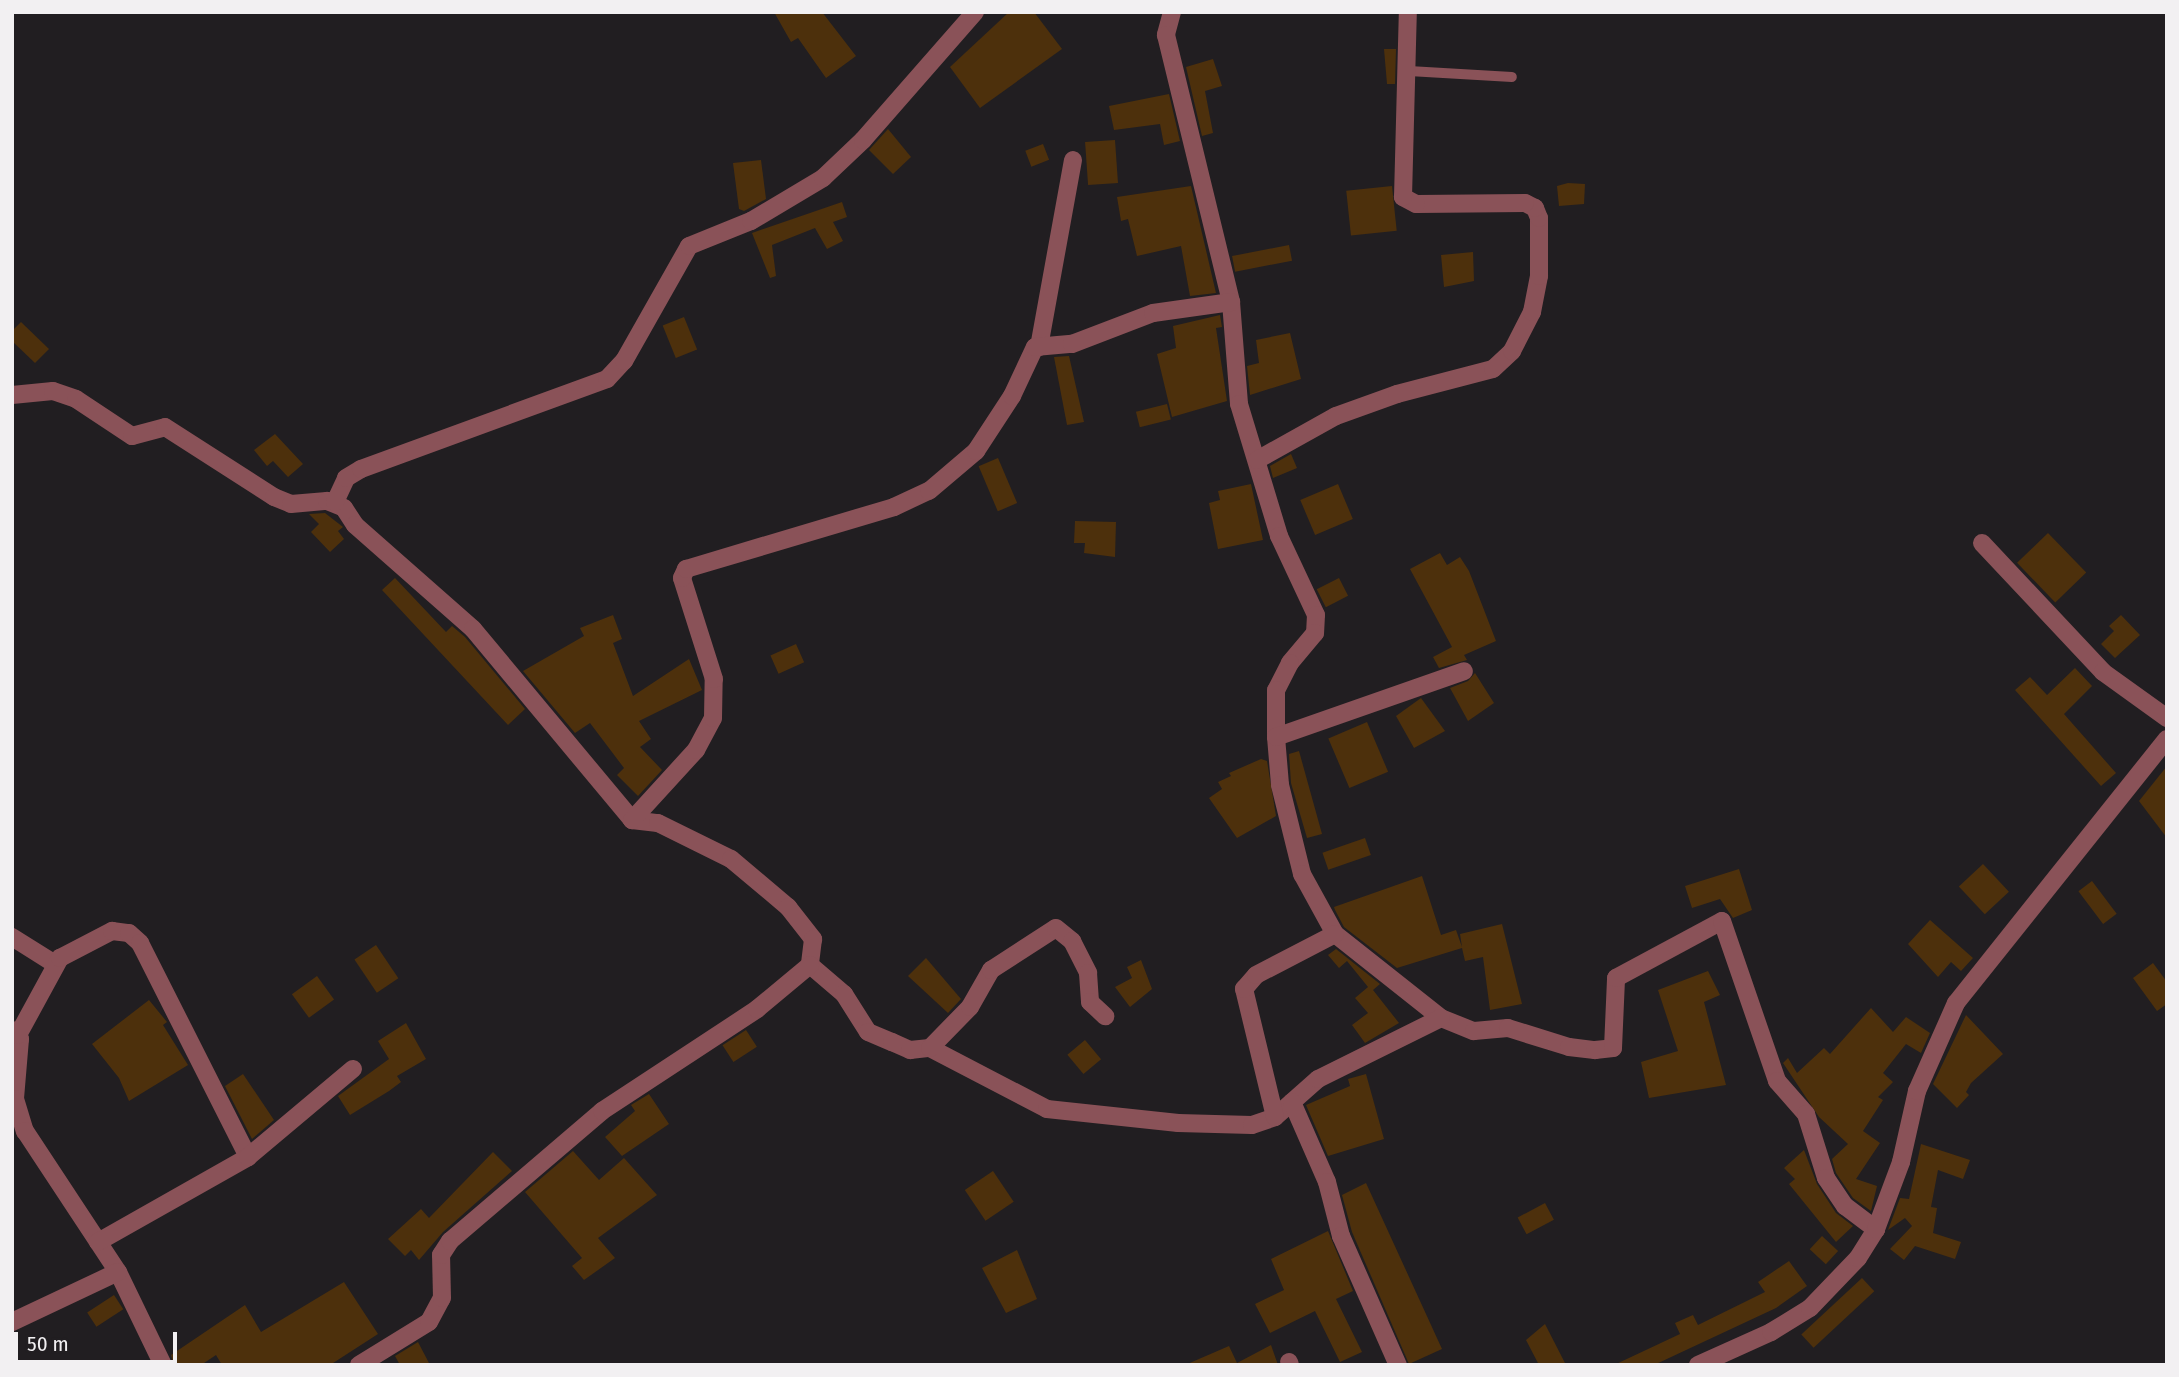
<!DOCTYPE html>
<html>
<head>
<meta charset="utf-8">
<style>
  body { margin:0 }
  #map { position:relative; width:2179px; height:1377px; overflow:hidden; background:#211e21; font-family:"Fira Sans Condensed",sans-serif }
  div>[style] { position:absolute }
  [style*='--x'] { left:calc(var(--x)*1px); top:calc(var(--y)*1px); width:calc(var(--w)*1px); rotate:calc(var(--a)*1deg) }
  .building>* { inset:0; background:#4d300c; transform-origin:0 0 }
  .lane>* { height:10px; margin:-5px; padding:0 5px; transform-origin:5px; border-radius:5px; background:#8a5258 }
  .street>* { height:18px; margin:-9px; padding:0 9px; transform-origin:9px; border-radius:9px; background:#8a5258 }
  span { translate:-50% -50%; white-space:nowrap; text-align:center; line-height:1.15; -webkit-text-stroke:7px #211e21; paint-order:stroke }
  .frame { position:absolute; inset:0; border:14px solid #f2f0f2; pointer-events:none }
  .scale { position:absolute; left:14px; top:1332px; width:163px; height:32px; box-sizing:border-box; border:4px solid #f2f0f2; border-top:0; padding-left:9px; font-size:21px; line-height:24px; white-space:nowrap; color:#f2f0f2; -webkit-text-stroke:5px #211e21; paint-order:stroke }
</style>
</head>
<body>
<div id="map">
  <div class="building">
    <i style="clip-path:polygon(774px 12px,822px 12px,856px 56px,826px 78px,798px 38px,791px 42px)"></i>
    <i style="clip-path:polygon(1009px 12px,1034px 12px,1062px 49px,980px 108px,950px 67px)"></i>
    <i style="clip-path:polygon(1384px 49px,1396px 49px,1395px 84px,1387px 84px)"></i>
    <i style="clip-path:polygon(1213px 59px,1222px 86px,1205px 91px,1213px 133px,1202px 136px,1186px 67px)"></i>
    <i style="clip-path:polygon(1169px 94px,1180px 141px,1164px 145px,1160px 124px,1114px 130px,1109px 106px)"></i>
    <i style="clip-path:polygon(888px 129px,911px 157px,893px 174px,869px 150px)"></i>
    <i style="left:1115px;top:140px;width:43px;height:30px;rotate:86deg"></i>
    <i style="left:1043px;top:144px;width:17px;height:19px;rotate:69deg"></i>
    <i style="clip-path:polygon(761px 160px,766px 199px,744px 211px,739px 209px,733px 163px)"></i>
    <i style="clip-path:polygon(1568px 183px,1585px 184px,1584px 204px,1559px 206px,1557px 186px)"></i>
    <i style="clip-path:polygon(1191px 186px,1216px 293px,1190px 296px,1181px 246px,1137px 256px,1128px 219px,1121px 221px,1117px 197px)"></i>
    <i style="left:1392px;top:186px;width:45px;height:46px;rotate:84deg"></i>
    <i style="clip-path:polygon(842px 202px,847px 217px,833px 222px,843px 241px,827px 249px,815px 228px,772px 245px,776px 276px,770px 278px,752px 233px)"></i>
    <i style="left:1289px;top:245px;width:16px;height:58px;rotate:79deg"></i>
    <i style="clip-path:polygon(1473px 252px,1474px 281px,1444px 287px,1441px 255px)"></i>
    <i style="clip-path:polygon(1220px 315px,1222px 327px,1216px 328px,1227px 401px,1172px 417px,1157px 354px,1176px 348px,1173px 326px)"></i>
    <i style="left:684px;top:317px;width:35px;height:23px;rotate:68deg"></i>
    <i style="clip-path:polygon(21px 322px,49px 349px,35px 363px,12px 341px,12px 331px)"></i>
    <i style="clip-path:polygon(1290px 333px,1301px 379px,1250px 395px,1247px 366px,1259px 363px,1256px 340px)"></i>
    <i style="clip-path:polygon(1069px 356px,1084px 422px,1067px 425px,1054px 357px)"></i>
    <i style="left:1167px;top:404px;width:16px;height:32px;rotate:76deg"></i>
    <i style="clip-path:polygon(275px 434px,303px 464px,288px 477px,273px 461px,267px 466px,254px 450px)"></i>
    <i style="clip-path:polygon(1291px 454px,1297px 468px,1273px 478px,1270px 466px)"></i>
    <i style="left:998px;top:458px;width:49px;height:21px;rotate:67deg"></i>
    <i style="clip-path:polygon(1251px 484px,1263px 540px,1218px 549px,1209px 503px,1220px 500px,1218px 491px)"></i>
    <i style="left:1338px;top:484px;width:38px;height:41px;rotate:67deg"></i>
    <i style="clip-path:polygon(325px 513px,343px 527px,338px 531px,344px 539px,330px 552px,311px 532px,319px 524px,309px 514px)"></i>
    <i style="clip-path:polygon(1075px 521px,1116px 522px,1115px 557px,1084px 553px,1085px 543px,1074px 543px)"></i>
    <i style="left:2048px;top:533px;width:55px;height:43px;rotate:46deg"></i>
    <i style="clip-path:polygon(1440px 553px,1447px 565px,1460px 557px,1469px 571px,1496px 641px,1464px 655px,1467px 660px,1439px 668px,1433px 657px,1452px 647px,1410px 569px)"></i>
    <i style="clip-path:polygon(395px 578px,446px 632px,452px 626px,465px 637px,525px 709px,508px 725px,382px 590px)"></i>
    <i style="left:1339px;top:578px;width:20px;height:25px;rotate:63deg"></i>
    <i style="clip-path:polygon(613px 615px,622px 639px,613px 643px,633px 696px,689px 659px,702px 690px,639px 721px,651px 739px,640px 747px,662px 770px,638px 796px,617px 775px,624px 768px,590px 723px,575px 733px,523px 671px,584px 636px,580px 628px)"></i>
    <i style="clip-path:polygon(2121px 615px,2140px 635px,2115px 658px,2101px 644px,2114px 631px,2109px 626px)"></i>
    <i style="left:796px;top:644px;width:20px;height:28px;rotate:66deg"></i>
    <i style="clip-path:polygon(2075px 668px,2092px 686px,2064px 714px,2116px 773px,2101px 786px,2015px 690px,2030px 677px,2047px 695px)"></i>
    <i style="clip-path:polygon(1475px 673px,1494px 703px,1468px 721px,1450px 688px,1468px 681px)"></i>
    <i style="clip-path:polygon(1421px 698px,1445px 731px,1414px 748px,1396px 716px)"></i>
    <i style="left:1367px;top:722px;width:54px;height:42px;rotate:67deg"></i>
    <i style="clip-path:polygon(1299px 751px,1322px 834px,1307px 838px,1291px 783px,1289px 754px)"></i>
    <i style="clip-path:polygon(1261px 759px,1267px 761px,1276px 816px,1237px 838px,1209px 798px,1222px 789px,1218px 782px,1231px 776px,1229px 773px)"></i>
    <i style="clip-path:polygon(2167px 766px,2167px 838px,2139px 801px)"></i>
    <i style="left:1365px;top:838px;width:18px;height:45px;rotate:71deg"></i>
    <i style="left:1983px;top:864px;width:38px;height:33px;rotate:47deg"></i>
    <i style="clip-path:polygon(1739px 869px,1752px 910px,1733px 918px,1720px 899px,1692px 908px,1685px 886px)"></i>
    <i style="clip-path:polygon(1422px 876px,1441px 935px,1456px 930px,1462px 947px,1460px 934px,1502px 924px,1522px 1004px,1490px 1010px,1483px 957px,1465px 961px,1462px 948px,1397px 968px,1344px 927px,1335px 910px,1334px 907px)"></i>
    <i style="left:2092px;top:881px;width:41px;height:17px;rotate:53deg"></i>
    <i style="clip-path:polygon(1930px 920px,1973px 958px,1961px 971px,1951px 962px,1938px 977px,1908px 944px)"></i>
    <i style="left:376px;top:945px;width:40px;height:26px;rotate:56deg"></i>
    <i style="clip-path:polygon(1336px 949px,1380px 984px,1373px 990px,1399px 1023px,1365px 1043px,1352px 1025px,1368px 1013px,1355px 998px,1368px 987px,1347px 961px,1339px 968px,1328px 955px)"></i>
    <i style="clip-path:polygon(926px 958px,961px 999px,948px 1013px,908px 976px)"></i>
    <i style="clip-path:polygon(1141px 960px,1152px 989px,1130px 1007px,1115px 987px,1132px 978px,1127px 967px)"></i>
    <i style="clip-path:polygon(2153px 963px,2167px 982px,2167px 1004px,2157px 1011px,2133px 978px)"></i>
    <i style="clip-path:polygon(1708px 971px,1720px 995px,1704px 1002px,1726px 1085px,1649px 1098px,1641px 1062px,1678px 1051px,1658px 990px)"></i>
    <i style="left:317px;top:976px;width:29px;height:31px;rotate:54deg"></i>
    <i style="clip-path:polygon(149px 1000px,167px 1022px,163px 1025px,188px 1065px,129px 1101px,119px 1078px,92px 1044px)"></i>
    <i style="clip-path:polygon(1871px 1008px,1893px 1032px,1906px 1017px,1930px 1033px,1921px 1053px,1906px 1044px,1883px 1073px,1893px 1082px,1878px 1097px,1883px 1100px,1863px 1131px,1880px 1143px,1856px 1179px,1877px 1186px,1871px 1211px,1853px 1198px,1836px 1173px,1832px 1159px,1848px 1144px,1819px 1117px,1783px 1063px,1788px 1058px,1797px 1073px,1824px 1048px,1830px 1054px)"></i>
    <i style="clip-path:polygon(1966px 1015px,2003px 1054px,1971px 1083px,1966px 1092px,1969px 1095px,1957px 1108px,1933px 1084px)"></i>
    <i style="clip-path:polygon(406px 1023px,426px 1059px,397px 1076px,401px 1082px,389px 1091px,350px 1115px,338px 1096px,389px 1059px,378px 1041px)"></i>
    <i style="left:746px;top:1030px;width:20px;height:28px;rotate:57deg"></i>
    <i style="left:1085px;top:1040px;width:25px;height:23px;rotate:50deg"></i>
    <i style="clip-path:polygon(243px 1074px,274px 1120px,252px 1139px,225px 1086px)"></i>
    <i style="clip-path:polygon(1366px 1074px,1384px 1139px,1328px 1156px,1306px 1105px,1350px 1086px,1348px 1079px)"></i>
    <i style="clip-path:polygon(649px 1094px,669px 1124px,622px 1156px,605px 1137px,635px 1111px,631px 1105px)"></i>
    <i style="clip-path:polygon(1921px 1144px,1970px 1160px,1963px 1179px,1938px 1170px,1931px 1207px,1937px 1208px,1933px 1233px,1961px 1242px,1955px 1259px,1915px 1246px,1904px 1260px,1890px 1249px,1912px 1226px,1905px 1218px,1888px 1230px,1900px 1198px,1909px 1199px)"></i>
    <i style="clip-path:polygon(1804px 1150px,1817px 1184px,1836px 1213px,1853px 1226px,1836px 1242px,1789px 1184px,1795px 1179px,1784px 1168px)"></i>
    <i style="clip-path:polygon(573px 1151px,599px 1180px,624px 1158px,657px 1195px,598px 1238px,615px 1258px,584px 1280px,572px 1266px,582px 1258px,525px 1192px)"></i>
    <i style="clip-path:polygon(493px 1152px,512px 1171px,443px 1232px,419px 1260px,411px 1250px,405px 1256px,388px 1239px,421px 1209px,429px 1218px)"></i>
    <i style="left:993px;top:1171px;width:37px;height:34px;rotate:56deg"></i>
    <i style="clip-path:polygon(1366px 1183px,1442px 1349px,1409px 1364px,1352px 1232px,1342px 1195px)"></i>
    <i style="left:1545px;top:1203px;width:19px;height:31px;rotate:62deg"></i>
    <i style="clip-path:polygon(1328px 1231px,1353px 1291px,1336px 1299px,1362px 1352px,1340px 1362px,1315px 1311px,1270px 1333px,1255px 1304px,1284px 1290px,1271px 1259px)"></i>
    <i style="left:1822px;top:1236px;width:22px;height:18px;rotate:43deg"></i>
    <i style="clip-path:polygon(1017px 1250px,1037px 1299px,1006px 1313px,982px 1268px)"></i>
    <i style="clip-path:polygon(1789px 1261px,1807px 1286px,1776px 1308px,1654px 1365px,1614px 1365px,1680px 1334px,1675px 1323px,1693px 1315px,1698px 1325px,1765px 1292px,1758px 1282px)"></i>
    <i style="left:1862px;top:1278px;width:18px;height:83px;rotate:47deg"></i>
    <i style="clip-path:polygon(344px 1282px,378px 1334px,330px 1365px,222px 1365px,216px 1355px,201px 1365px,174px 1365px,171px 1355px,245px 1305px,261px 1332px)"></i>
    <i style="left:114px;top:1295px;width:17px;height:32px;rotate:57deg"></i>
    <i style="clip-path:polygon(1545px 1324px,1566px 1365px,1539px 1365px,1526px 1340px)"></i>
    <i style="clip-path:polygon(418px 1342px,430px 1365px,400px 1365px,395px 1356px)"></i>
    <i style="clip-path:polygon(1271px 1345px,1278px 1365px,1185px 1365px,1229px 1346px,1237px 1363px)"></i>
  </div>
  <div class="lane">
    <i style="--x:1409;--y:71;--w:103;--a:3.3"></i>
  </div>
  <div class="street">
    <i style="--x:1172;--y:12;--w:24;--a:105"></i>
    <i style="--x:1166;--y:35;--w:275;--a:76.3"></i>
    <i style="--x:1231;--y:302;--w:102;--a:85.5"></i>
    <i style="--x:1239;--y:404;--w:138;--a:73.1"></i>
    <i style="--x:1279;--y:536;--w:87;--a:64.9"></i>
    <i style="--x:1316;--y:615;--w:18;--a:93"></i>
    <i style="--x:1315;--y:633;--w:39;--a:130"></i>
    <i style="--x:1290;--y:663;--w:30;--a:117"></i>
    <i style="--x:1276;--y:690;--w:47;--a:90"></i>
    <i style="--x:1276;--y:737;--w:48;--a:85.2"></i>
    <i style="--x:1280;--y:785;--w:92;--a:76.1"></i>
    <i style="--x:1302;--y:874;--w:68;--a:61.2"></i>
    <i style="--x:1335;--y:934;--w:135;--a:38.4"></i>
    <i style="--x:1441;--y:1018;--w:35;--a:22"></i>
    <i style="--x:1474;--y:1031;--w:34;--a:-5"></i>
    <i style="--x:1508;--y:1028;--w:64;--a:17.3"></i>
    <i style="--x:1569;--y:1047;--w:26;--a:7"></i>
    <i style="--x:1595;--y:1050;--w:18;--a:-6"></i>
    <i style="--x:1613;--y:1048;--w:70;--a:-87.5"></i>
    <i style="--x:1616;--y:978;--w:120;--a:-28.3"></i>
    <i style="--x:1722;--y:921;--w:169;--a:71"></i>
    <i style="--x:1777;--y:1081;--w:44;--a:48.7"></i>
    <i style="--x:1806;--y:1114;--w:67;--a:72.6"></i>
    <i style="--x:1826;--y:1178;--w:34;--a:56"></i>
    <i style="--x:1845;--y:1206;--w:39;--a:37"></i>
    <i style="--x:1039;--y:347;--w:190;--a:-79.7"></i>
    <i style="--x:12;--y:395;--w:41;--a:-5.6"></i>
    <i style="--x:53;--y:391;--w:24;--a:19"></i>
    <i style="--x:76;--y:399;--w:67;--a:33.5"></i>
    <i style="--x:132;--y:436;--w:34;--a:-15"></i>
    <i style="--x:165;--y:427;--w:130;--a:32.7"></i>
    <i style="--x:274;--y:497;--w:18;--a:22"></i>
    <i style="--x:291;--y:504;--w:36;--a:-5"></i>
    <i style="--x:327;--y:501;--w:18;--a:22"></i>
    <i style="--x:344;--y:508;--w:20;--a:57"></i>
    <i style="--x:355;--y:525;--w:157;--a:41.4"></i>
    <i style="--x:473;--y:629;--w:249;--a:50.2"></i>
    <i style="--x:632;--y:820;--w:26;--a:7"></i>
    <i style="--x:658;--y:823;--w:81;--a:26.3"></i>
    <i style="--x:731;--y:859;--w:75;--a:40.1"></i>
    <i style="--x:788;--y:907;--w:41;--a:52"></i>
    <i style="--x:813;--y:939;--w:26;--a:97"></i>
    <i style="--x:810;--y:965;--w:45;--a:40.5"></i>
    <i style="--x:844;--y:994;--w:45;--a:57.7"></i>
    <i style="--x:868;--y:1032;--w:26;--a:23"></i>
    <i style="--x:892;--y:1042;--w:20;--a:24"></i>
    <i style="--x:910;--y:1050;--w:20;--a:-6"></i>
    <i style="--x:930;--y:1048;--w:132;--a:27.5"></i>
    <i style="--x:1047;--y:1109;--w:132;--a:6.1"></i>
    <i style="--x:1178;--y:1123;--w:74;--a:1.5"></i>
    <i style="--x:1252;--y:1125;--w:24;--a:-19"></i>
    <i style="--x:1275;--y:1117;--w:57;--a:-41.5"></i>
    <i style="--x:1318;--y:1079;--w:137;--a:-26.4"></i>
    <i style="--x:1257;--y:460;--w:90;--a:-29.1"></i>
    <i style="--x:1336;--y:416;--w:65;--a:-19.8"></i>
    <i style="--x:1397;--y:394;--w:99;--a:-14.6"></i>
    <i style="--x:1493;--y:369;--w:26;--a:-43"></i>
    <i style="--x:1512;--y:351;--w:44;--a:-62.9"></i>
    <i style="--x:1532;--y:312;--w:37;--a:-79"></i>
    <i style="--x:1539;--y:276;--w:58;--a:-90"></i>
    <i style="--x:1539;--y:218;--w:11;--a:-112"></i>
    <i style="--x:1535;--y:208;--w:11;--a:-153"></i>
    <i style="--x:1525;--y:203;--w:109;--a:179.5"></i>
    <i style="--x:1416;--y:204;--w:15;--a:-152"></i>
    <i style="--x:1403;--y:197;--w:185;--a:-88.5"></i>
    <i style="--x:335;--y:502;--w:26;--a:-65"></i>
    <i style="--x:346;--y:478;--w:17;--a:-31"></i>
    <i style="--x:361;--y:469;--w:262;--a:-20.1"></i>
    <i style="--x:607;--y:379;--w:25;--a:-47"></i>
    <i style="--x:624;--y:361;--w:132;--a:-60.5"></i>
    <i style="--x:689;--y:246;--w:67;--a:-22"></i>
    <i style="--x:751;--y:221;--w:84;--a:-30.8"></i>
    <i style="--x:823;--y:178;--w:55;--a:-43.5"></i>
    <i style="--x:863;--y:140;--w:170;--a:-48.8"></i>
    <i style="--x:1982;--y:543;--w:177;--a:46.8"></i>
    <i style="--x:2103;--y:672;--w:79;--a:35.7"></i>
    <i style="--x:1276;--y:737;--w:199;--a:-19.3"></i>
    <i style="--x:632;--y:820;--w:95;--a:-47.6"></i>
    <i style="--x:696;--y:750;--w:36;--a:-62"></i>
    <i style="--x:713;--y:718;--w:39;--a:-89"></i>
    <i style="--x:714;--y:679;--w:106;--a:-107.6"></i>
    <i style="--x:682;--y:578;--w:10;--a:-66"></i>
    <i style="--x:686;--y:569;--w:217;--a:-16.6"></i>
    <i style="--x:894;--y:507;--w:38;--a:-25"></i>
    <i style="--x:929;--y:491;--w:62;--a:-40.4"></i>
    <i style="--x:976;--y:451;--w:66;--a:-56.8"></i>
    <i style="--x:1012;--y:396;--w:54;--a:-64.9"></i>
    <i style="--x:1035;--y:347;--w:37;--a:-5"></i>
    <i style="--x:1072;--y:344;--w:87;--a:-20.9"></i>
    <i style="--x:1153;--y:313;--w:79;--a:-8"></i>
    <i style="--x:12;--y:937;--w:51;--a:32.1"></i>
    <i style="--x:12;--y:1030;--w:12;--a:48"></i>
    <i style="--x:20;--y:1039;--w:60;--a:94.8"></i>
    <i style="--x:15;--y:1099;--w:34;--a:73"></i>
    <i style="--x:25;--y:1131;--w:169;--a:56.6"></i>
    <i style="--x:118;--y:1272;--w:103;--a:64.2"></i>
    <i style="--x:18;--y:1035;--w:88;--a:-61.4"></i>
    <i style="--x:60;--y:958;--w:59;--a:-27.4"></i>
    <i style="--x:112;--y:931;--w:17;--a:7"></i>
    <i style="--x:129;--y:933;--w:15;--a:42"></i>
    <i style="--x:140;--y:943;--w:240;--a:63.2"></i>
    <i style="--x:930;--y:1048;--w:57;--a:-45.7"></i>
    <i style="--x:970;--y:1007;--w:43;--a:-60.4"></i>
    <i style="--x:991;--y:970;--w:77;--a:-32.9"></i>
    <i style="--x:1056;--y:928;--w:21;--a:39"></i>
    <i style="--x:1072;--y:941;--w:36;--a:63"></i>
    <i style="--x:1088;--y:973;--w:29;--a:86"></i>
    <i style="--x:1090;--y:1002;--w:21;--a:43"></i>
    <i style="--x:1292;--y:1102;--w:87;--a:66.4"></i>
    <i style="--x:1327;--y:1182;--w:56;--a:75.5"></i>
    <i style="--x:1341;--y:1236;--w:141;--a:66.2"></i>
    <i style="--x:1275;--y:1117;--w:132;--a:-103.6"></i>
    <i style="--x:1244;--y:989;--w:18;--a:-49"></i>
    <i style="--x:1256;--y:975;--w:89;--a:-27.4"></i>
    <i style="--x:98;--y:1242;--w:172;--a:-29.5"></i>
    <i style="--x:248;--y:1157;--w:137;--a:-40"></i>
    <i style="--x:12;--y:1322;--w:117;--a:-25.3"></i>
    <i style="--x:1289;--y:1362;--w:3;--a:72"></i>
    <i style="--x:359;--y:1365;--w:82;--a:-31.6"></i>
    <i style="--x:429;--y:1322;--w:27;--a:-62"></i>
    <i style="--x:442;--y:1298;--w:43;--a:-91.3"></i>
    <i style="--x:441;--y:1255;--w:17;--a:-57"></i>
    <i style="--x:450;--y:1241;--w:200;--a:-40.5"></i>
    <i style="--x:602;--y:1111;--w:186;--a:-33.3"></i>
    <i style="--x:757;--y:1009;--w:69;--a:-39.7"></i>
    <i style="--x:1698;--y:1365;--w:80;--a:-24.3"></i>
    <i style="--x:1771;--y:1332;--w:46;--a:-31.6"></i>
    <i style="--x:1810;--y:1308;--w:69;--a:-46.2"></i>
    <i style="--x:1858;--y:1258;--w:34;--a:-58"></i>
    <i style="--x:1876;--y:1229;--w:72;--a:-69.5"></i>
    <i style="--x:1901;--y:1162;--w:73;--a:-77.3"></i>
    <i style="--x:1917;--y:1091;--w:96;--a:-66.1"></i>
    <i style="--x:1956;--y:1003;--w:338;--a:-51.4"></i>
  </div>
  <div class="frame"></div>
  <div class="scale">50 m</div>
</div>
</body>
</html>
